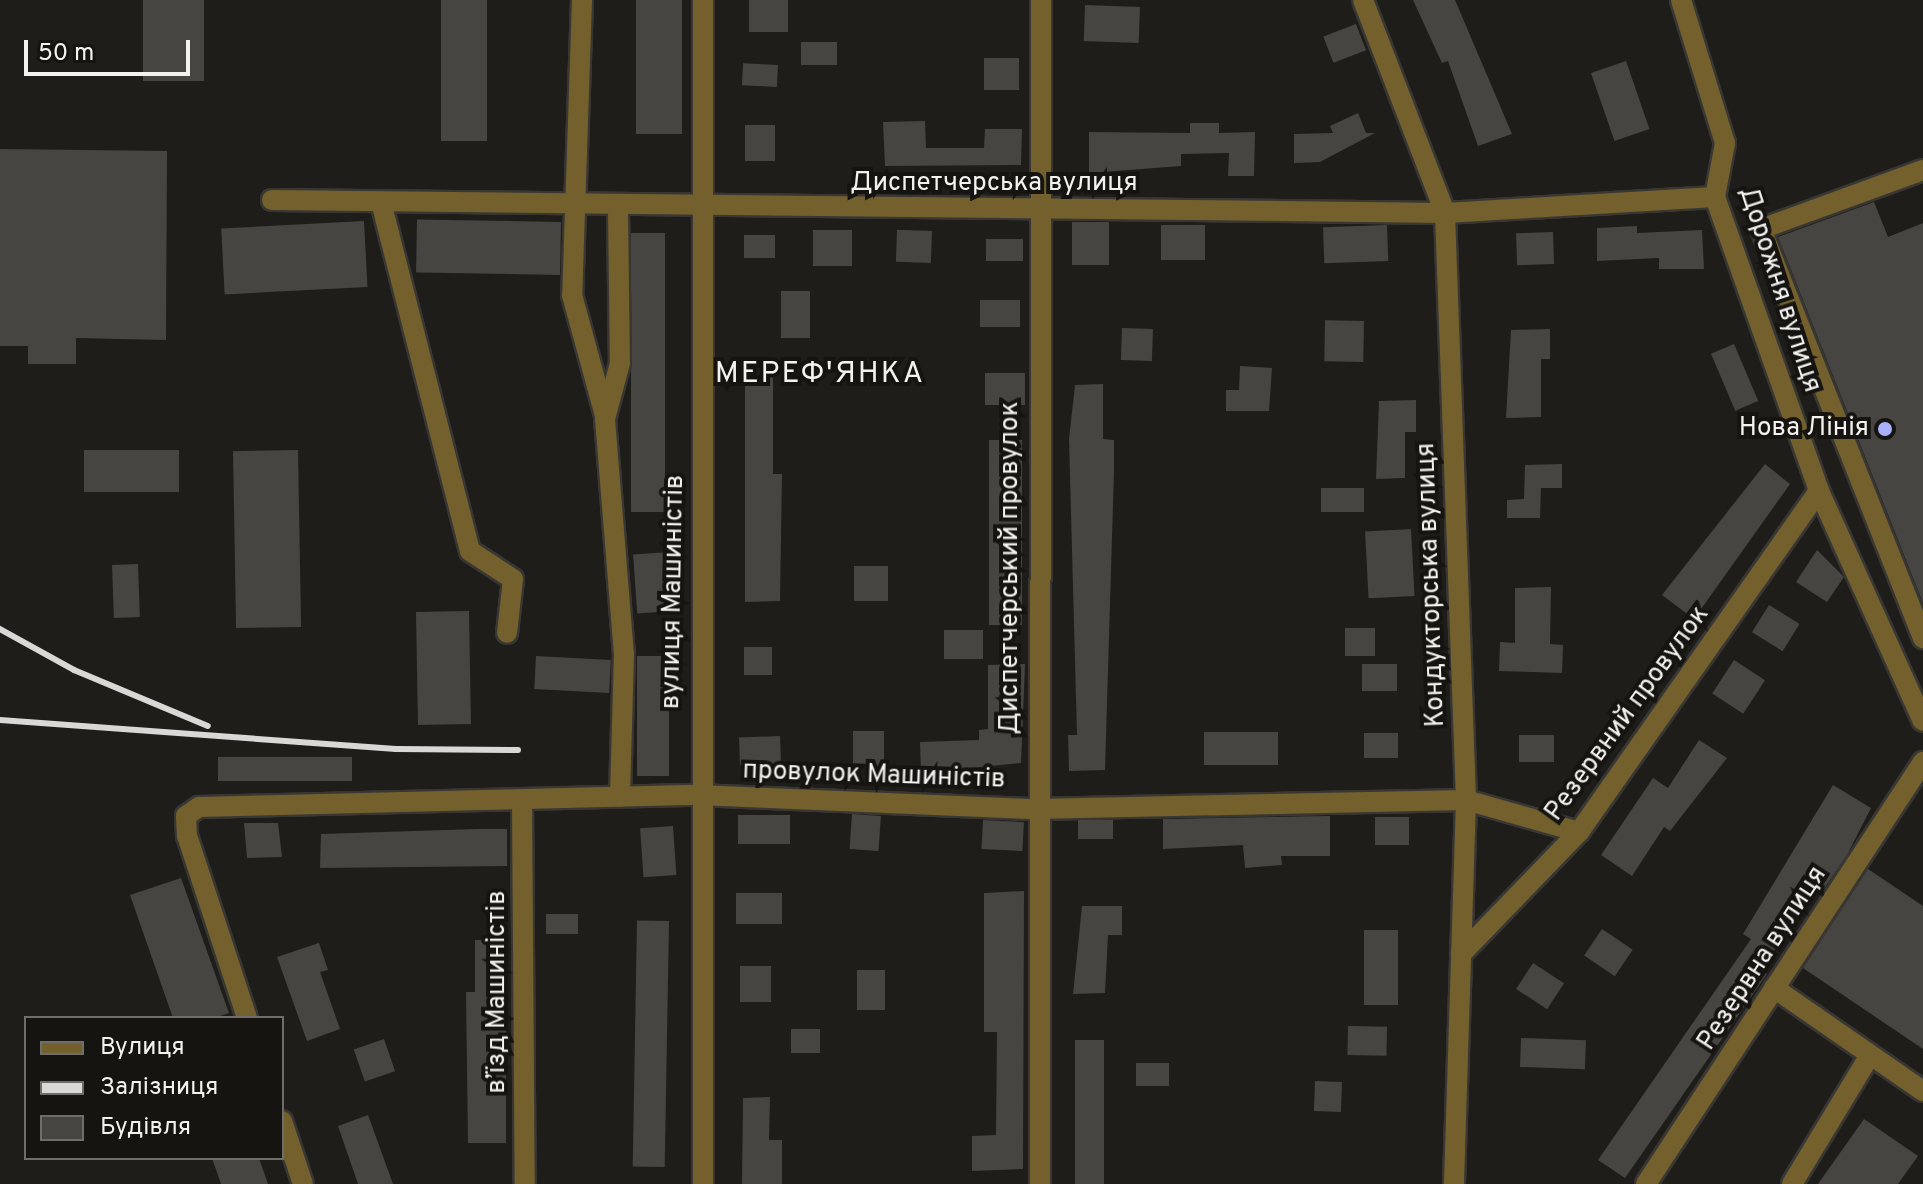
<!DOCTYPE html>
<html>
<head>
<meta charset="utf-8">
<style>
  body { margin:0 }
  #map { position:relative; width:1923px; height:1184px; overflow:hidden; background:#1e1d1a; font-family:Overpass,sans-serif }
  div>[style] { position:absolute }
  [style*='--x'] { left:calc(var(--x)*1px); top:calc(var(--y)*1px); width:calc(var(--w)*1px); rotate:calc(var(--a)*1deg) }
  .building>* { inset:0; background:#474542; transform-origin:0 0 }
  .roads { filter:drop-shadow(2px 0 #383734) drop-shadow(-2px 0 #383734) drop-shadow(0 2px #383734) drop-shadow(0 -2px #383734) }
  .minor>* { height:20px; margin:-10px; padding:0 10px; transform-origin:10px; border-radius:10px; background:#73602c }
  .rail>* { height:6px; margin:-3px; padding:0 3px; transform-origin:3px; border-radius:3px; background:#d9d8d6 }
  .dots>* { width:22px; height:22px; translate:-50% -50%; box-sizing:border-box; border:4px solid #151411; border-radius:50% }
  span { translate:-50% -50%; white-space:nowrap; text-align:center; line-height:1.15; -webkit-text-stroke:8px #151411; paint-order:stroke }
  .street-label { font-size:26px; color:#f3f2f0 }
  .poi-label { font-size:26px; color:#f3f2f0 }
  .right { translate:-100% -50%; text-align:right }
  .quarter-label { font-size:30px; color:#f3f2f0; letter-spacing:2px }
  .legend { position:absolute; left:24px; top:1016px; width:260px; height:144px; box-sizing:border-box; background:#151411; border:2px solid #6e6d6a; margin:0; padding:10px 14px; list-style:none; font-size:24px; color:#f3f2f0 }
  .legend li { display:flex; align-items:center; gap:16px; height:40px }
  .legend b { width:40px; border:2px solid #6e6d6a }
  .scale { position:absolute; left:24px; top:40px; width:166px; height:36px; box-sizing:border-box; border:4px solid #f3f2f0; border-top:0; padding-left:10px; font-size:24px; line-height:28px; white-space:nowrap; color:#f3f2f0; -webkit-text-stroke:6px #151411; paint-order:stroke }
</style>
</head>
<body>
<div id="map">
  <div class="building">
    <i style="left:143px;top:0;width:61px;height:81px"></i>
    <i style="left:441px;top:0;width:46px;height:141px"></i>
    <i style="left:636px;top:0;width:46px;height:134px"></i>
    <i style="left:749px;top:0;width:39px;height:32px"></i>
    <i style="clip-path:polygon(1413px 0,1455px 0,1512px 134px,1478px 146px,1448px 61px,1442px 63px)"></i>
    <i style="left:1085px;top:5px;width:55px;height:36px;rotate:2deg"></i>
    <i style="left:1356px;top:24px;width:28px;height:35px;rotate:69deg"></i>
    <i style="left:801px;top:42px;width:36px;height:23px"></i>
    <i style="left:984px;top:58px;width:35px;height:32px"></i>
    <i style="left:1626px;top:61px;width:72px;height:37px;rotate:71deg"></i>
    <i style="left:778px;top:65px;width:22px;height:35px;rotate:93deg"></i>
    <i style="clip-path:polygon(1358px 113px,1366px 133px,1375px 133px,1320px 162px,1294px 163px,1294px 134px,1333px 133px,1330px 126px)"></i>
    <i style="clip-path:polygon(925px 121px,926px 148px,984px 148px,985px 129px,1022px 129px,1021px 165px,885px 166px,883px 122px)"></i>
    <i style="clip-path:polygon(1190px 123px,1219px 123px,1219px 133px,1255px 132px,1254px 176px,1228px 176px,1229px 153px,1181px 154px,1181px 166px,1089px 173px,1089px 132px,1190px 133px)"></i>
    <i style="left:745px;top:125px;width:30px;height:36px"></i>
    <i style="clip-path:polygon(0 149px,167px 151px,166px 340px,76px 338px,76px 364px,28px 364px,28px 346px,0 346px)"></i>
    <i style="clip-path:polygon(1874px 202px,1888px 237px,1923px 223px,1923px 603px,1778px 237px)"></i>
    <i style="left:364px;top:221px;width:66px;height:143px;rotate:87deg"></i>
    <i style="left:561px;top:222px;width:53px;height:144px;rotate:91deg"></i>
    <i style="left:1072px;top:222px;width:37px;height:43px"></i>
    <i style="left:1205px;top:225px;width:35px;height:44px;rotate:90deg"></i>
    <i style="left:1387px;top:225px;width:36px;height:64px;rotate:88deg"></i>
    <i style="clip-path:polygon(1637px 226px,1637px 233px,1702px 230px,1704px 269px,1659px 269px,1659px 258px,1597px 261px,1597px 228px)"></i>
    <i style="left:813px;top:230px;width:39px;height:36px"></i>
    <i style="left:932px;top:231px;width:32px;height:35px;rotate:92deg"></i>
    <i style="left:1553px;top:232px;width:32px;height:37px;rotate:88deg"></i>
    <i style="left:631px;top:233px;width:34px;height:279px"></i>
    <i style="left:775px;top:235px;width:23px;height:31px;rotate:90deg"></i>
    <i style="left:986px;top:239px;width:37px;height:22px"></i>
    <i style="left:781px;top:291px;width:29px;height:47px"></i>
    <i style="left:1020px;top:300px;width:27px;height:40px;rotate:90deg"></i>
    <i style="left:1364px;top:321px;width:41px;height:39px;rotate:91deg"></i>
    <i style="left:1122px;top:328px;width:31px;height:32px;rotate:2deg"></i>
    <i style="clip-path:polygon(1550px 329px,1550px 359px,1541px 359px,1541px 417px,1506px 418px,1511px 330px)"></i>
    <i style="left:1734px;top:344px;width:62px;height:25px;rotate:67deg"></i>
    <i style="clip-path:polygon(1240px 366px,1272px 368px,1269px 411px,1226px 411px,1226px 390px,1239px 390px)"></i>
    <i style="left:1025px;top:373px;width:32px;height:40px;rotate:90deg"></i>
    <i style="clip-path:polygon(745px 377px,773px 377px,773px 474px,782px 474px,780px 601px,745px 602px)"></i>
    <i style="clip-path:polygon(1103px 384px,1103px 439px,1114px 440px,1114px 471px,1105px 770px,1069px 771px,1068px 735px,1077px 735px,1069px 439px,1075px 385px)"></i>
    <i style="clip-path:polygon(1416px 400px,1416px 432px,1405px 432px,1405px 478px,1376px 479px,1379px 401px)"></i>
    <i style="left:989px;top:440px;width:33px;height:185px"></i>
    <i style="left:179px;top:450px;width:42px;height:95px;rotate:90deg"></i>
    <i style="left:298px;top:450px;width:177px;height:65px;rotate:89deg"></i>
    <i style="clip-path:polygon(1562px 464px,1562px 488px,1541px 488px,1540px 518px,1507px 518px,1507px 500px,1524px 499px,1525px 465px)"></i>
    <i style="clip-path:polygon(1765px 464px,1790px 484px,1694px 619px,1662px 595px)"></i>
    <i style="left:1364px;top:488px;width:24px;height:43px;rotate:90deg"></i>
    <i style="left:1411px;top:529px;width:67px;height:46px;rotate:87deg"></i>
    <i style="clip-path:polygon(1817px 550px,1844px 577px,1827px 602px,1796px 582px)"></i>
    <i style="left:670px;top:552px;width:59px;height:37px;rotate:86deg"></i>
    <i style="left:138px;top:564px;width:53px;height:26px;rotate:88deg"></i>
    <i style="left:888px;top:566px;width:35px;height:34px;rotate:90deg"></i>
    <i style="clip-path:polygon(1551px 587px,1550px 644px,1563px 645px,1562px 673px,1499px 671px,1500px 642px,1515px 643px,1515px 588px)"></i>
    <i style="left:1769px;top:605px;width:36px;height:32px;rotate:32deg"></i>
    <i style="left:469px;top:611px;width:113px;height:53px;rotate:89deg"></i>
    <i style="left:1345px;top:628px;width:30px;height:28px"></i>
    <i style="left:983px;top:630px;width:29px;height:39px;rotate:90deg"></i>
    <i style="left:744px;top:647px;width:28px;height:28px"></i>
    <i style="left:536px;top:656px;width:75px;height:33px;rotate:3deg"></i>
    <i style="left:637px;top:656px;width:32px;height:120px"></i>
    <i style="left:1734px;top:660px;width:37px;height:40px;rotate:33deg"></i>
    <i style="clip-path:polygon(1025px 664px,1021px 763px,921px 773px,920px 742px,979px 740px,979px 730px,988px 729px,988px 665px)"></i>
    <i style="left:1397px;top:664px;width:27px;height:35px;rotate:90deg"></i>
    <i style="left:884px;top:731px;width:35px;height:31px;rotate:90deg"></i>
    <i style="left:1278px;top:732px;width:33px;height:74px;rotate:90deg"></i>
    <i style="left:1398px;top:733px;width:25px;height:34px;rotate:90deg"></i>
    <i style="left:1554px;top:735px;width:27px;height:35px;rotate:90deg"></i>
    <i style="left:780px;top:736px;width:28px;height:41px;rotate:88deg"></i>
    <i style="clip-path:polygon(1699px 740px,1727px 758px,1670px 831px,1664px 827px,1632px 876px,1601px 855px,1653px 778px,1668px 788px)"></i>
    <i style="left:352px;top:757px;width:24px;height:134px;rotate:90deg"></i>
    <i style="clip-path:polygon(1833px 785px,1871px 808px,1847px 855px,1823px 890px,1817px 887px,1761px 970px,1767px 974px,1625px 1178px,1598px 1160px,1751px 939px,1743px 934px)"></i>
    <i style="left:852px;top:814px;width:29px;height:35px;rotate:4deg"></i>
    <i style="left:738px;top:815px;width:52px;height:29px"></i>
    <i style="clip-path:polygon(1330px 816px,1330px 856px,1281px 856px,1282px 865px,1245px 868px,1243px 845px,1163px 849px,1163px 819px)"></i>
    <i style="left:1409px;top:817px;width:28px;height:34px;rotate:90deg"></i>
    <i style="left:983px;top:820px;width:41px;height:29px;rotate:3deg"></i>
    <i style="left:1113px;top:820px;width:19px;height:35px;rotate:90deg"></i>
    <i style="clip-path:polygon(244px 823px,278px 823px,282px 857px,247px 858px)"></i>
    <i style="left:673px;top:826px;width:49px;height:33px;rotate:86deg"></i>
    <i style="clip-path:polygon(477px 829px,507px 829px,507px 866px,320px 868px,321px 834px)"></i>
    <i style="clip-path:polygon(1868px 869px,1923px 906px,1923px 1049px,1803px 968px)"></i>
    <i style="clip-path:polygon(181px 878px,229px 1013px,214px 1018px,173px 1018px,130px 895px)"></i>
    <i style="clip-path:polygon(1024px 891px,1023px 1169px,972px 1171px,972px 1136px,996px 1135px,997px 1032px,984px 1032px,984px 893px)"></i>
    <i style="left:736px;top:893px;width:46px;height:31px"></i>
    <i style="clip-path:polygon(1082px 906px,1122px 906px,1122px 935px,1108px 935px,1105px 993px,1073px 994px)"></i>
    <i style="left:546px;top:914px;width:32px;height:20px"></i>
    <i style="left:669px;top:921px;width:246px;height:32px;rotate:91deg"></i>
    <i style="left:1602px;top:929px;width:37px;height:32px;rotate:34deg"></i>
    <i style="left:1364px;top:930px;width:34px;height:75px"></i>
    <i style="clip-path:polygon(475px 940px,506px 940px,506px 1143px,468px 1143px,466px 992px,475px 992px)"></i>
    <i style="clip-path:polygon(319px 943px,328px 970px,320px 972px,340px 1029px,307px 1041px,277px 957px)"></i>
    <i style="left:1533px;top:963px;width:37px;height:31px;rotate:33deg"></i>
    <i style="left:771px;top:966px;width:36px;height:31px;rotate:90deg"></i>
    <i style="left:857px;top:970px;width:28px;height:40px"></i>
    <i style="left:1348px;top:1026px;width:39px;height:29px;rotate:1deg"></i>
    <i style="left:791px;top:1029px;width:29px;height:24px"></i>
    <i style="left:1521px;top:1038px;width:65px;height:29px;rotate:2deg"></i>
    <i style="left:384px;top:1039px;width:34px;height:32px;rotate:71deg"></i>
    <i style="left:1104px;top:1040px;width:144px;height:29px;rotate:90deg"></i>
    <i style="left:1169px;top:1063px;width:23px;height:33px;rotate:90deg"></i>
    <i style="left:1315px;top:1081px;width:27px;height:30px;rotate:2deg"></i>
    <i style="clip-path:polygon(770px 1097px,769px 1140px,782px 1140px,782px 1184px,742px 1184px,743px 1098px)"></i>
    <i style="clip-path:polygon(368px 1115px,393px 1184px,358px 1184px,338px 1126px)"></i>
    <i style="clip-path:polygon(1864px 1119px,1918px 1156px,1898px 1184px,1818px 1184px)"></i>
    <i style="clip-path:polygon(212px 1158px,259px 1158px,268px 1184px,221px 1184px)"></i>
  </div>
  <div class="roads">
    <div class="minor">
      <i style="--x:582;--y:0;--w:295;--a:91.9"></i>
      <i style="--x:572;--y:295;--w:125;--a:74.7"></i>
      <i style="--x:1363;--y:0;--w:228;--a:68.9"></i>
      <i style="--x:1445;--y:213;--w:587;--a:87.95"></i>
      <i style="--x:1466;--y:800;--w:384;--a:91.8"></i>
      <i style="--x:1681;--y:0;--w:150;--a:72.9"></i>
      <i style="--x:1725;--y:143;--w:55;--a:100.5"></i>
      <i style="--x:1715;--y:197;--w:312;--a:70.5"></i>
      <i style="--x:1819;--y:491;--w:252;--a:65.7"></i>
      <i style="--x:1923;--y:170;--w:172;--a:160"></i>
      <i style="--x:1761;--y:229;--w:440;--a:68.4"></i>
      <i style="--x:272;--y:200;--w:1173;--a:0.63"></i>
      <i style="--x:1445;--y:213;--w:270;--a:-3.4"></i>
      <i style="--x:381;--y:202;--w:360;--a:75.7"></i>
      <i style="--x:470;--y:551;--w:51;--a:33.1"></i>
      <i style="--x:513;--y:579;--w:54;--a:96.3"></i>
      <i style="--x:618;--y:207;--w:156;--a:89.3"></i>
      <i style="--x:620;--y:363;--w:58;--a:105"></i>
      <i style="--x:605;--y:419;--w:235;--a:85.4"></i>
      <i style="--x:624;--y:653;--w:144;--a:91.6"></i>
      <i style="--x:522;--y:800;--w:384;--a:89.6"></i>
      <i style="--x:1461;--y:954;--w:170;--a:-46"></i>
      <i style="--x:1579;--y:832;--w:417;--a:-54.9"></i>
      <i style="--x:1774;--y:988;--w:181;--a:34.7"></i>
      <i style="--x:247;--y:1018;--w:192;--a:-108.2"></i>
      <i style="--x:187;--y:836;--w:20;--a:-93"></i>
      <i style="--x:186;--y:816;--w:16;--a:-35"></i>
      <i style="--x:199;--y:807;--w:498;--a:-1.4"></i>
      <i style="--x:697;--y:795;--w:338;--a:2.4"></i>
      <i style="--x:1035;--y:809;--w:431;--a:-1.2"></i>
      <i style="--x:1466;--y:800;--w:117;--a:15.8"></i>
      <i style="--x:282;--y:1121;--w:66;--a:71.6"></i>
      <i style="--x:703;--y:1184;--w:1184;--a:-90"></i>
      <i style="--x:1040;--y:1184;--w:1184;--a:-89.95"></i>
      <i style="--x:1646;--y:1184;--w:505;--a:-56.72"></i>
      <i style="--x:1792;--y:1184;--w:149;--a:-58.8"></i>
    </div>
  </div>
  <div class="rail">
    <i style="--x:0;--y:629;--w:85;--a:29"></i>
    <i style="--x:74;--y:670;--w:145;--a:22.7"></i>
    <i style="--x:0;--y:720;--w:397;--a:4.2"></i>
    <i style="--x:396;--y:749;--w:122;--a:0.5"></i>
  </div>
  <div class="dots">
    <i style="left:1885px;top:429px;background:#a9b0fc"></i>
  </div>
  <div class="street-label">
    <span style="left:994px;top:184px">Диспетчерська вулиця</span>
    <span style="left:1779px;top:290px;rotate:72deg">Дорожня вулиця</span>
    <span style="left:1011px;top:568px;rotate:-90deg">Диспетчерський провулок</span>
    <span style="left:1432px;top:585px;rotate:-92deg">Кондукторська вулиця</span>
    <span style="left:674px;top:592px;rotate:-89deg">вулиця Машиністів</span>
    <span style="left:1628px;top:714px;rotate:-54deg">Резервний провулок</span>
    <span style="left:874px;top:776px;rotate:2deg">провулок Машиністів</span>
    <span style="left:1763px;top:959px;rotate:-57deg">Резервна вулиця</span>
    <span style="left:498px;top:992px;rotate:-90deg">в’їзд Машиністів</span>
  </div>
  <div class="poi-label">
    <span class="right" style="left:1869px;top:429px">Нова Лінія</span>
  </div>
  <div class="quarter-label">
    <span style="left:820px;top:375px">МЕРЕФ'ЯНКА</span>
  </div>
  <ul class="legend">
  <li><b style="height:10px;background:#73602c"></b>Вулиця</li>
  <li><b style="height:10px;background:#d9d8d6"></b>Залізниця</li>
  <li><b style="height:22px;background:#474542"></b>Будівля</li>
  </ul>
  <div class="scale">50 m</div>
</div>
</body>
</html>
